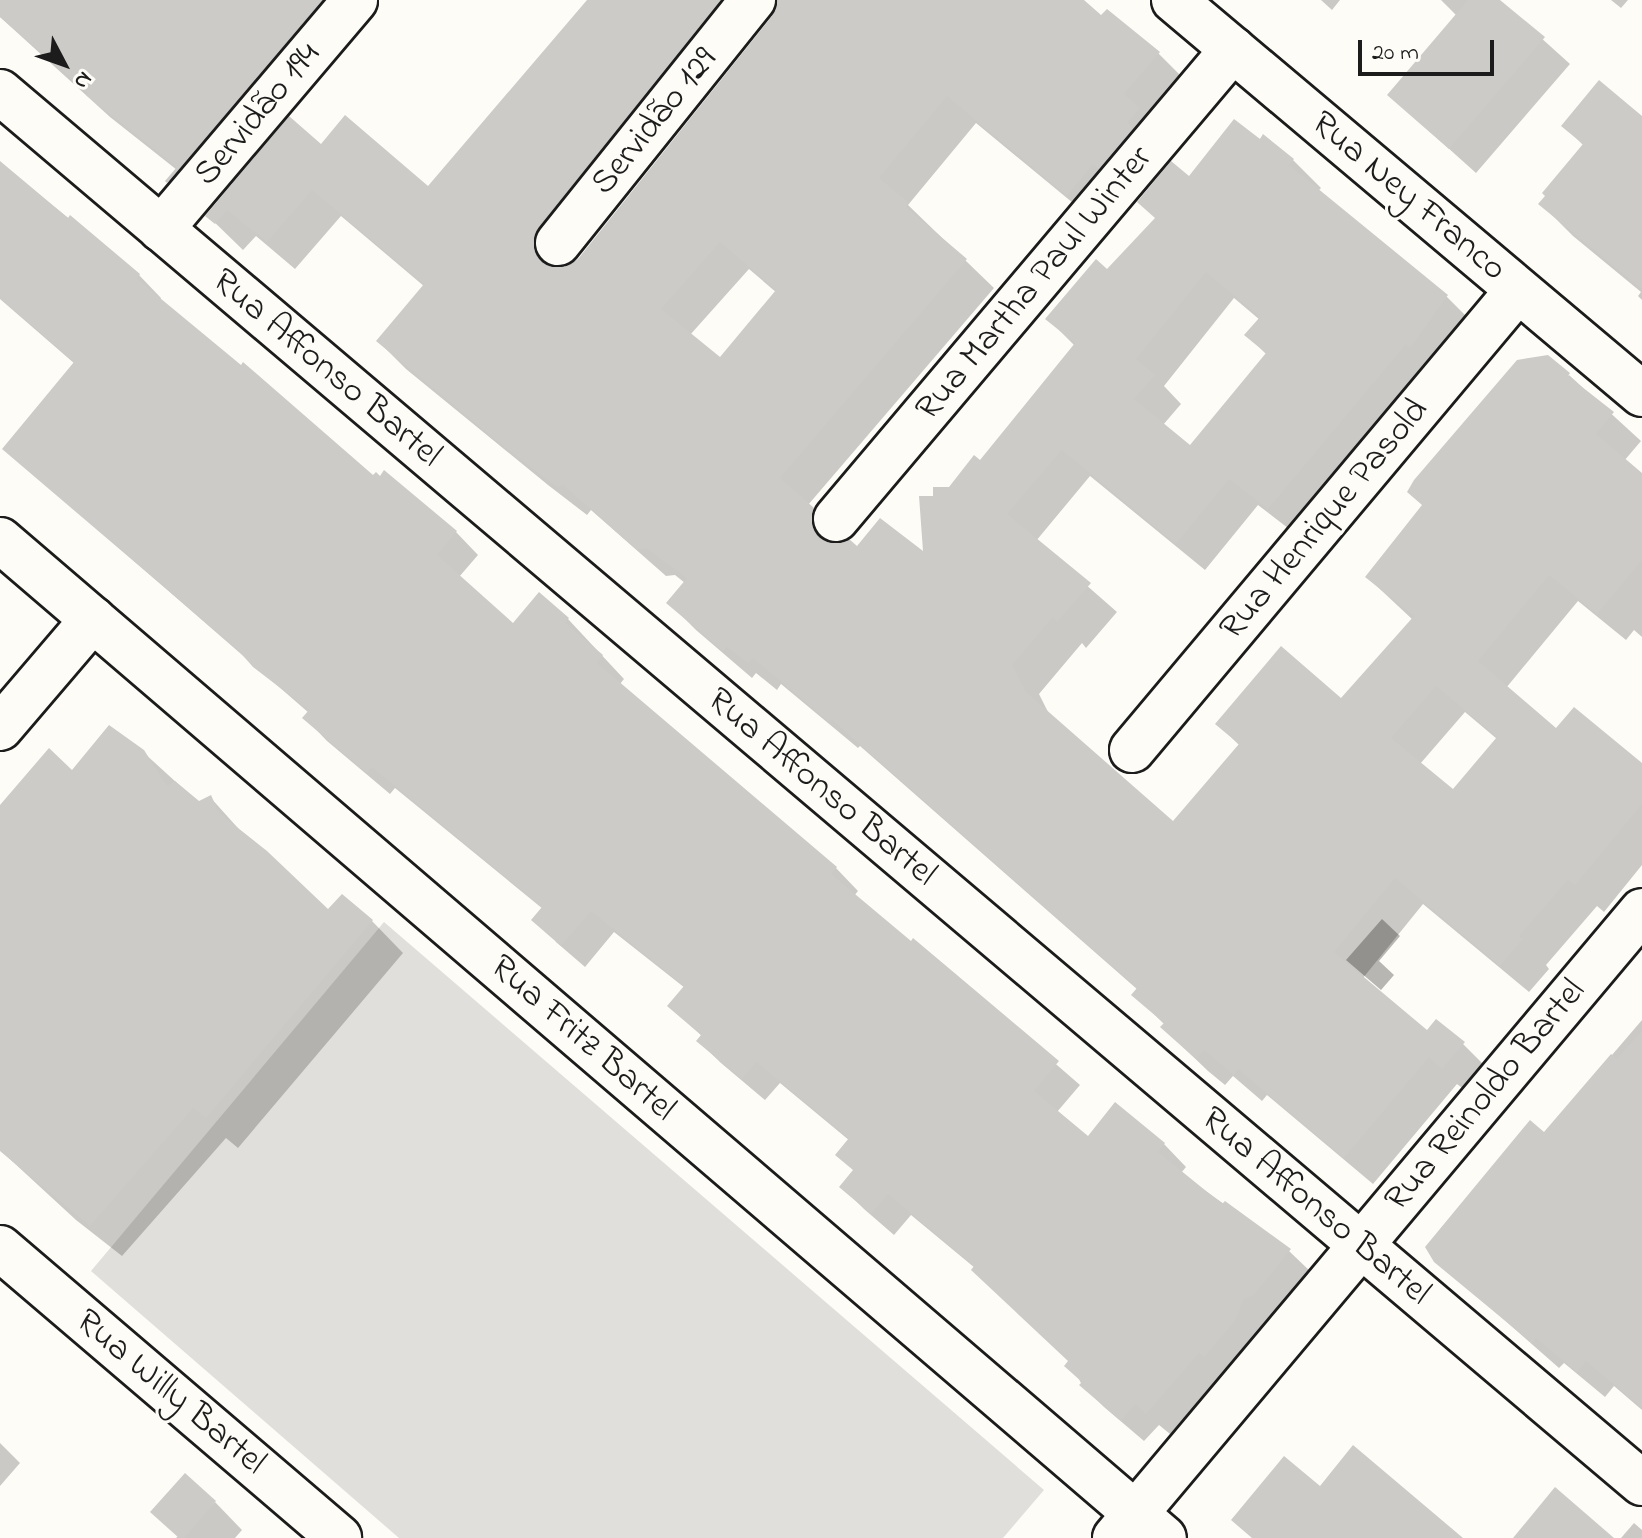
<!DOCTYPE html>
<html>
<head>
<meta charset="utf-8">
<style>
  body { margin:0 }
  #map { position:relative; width:1642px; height:1538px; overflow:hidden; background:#fdfcf7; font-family:"Indie Flower",sans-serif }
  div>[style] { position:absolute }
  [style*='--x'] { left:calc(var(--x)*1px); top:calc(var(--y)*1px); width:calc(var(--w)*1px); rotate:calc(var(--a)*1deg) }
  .green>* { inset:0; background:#e0dfdb }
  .water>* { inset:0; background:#b7b6b2 }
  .shadow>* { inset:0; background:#0003 }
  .building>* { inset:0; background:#cccbc8 }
  .roads { filter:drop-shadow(2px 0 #1c1c1c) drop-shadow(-2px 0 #1c1c1c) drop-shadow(0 2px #1c1c1c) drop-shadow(0 -2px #1c1c1c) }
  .street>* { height:44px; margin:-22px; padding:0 22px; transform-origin:22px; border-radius:22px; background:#fdfcf7 }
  span { translate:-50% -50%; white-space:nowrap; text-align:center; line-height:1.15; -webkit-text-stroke:6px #fdfcf7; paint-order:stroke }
  .street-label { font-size:36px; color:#1c1c1c }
  .north { position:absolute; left:24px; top:24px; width:80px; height:80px; -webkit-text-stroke:6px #fdfcf7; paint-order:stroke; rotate:131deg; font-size:22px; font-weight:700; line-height:32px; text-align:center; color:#1c1c1c }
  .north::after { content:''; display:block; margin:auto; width:28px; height:36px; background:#1c1c1c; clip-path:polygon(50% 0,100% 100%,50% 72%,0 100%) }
  .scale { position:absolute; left:1358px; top:40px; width:136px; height:36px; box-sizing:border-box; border:4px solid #1c1c1c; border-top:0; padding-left:10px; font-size:24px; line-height:28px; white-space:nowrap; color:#1c1c1c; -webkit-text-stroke:6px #fdfcf7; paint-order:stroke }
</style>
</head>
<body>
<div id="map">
  <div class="green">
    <i style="clip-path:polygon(384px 922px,1044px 1490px,1003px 1538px,399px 1538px,91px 1271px)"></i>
  </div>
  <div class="water">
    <i style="clip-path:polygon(1382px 919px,1400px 936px,1379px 961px,1394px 975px,1381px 990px,1346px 960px)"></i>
  </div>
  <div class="shadow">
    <i style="clip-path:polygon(0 0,353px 0,190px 203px,168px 181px,177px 170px,110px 117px,0 17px)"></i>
    <i style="clip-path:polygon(evenodd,588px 0,1080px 0,1101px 18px,1158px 53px,1186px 81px,1096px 222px,976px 123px,908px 205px,994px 288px,808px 505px,841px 538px,841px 544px,925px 555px,936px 498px,981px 463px,1075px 346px,1048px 319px,1107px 272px,1157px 219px,1189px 179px,1263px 137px,1293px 160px,1321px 188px,1318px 191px,1447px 297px,1474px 324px,1297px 535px,1258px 505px,1205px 570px,1090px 476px,1036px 541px,1117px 612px,1086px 648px,1082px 643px,1039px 694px,1050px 716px,1173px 824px,1240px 746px,1218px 724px,1341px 700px,1413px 620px,1367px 577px,1569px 375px,1641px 441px,1624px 461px,1642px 476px,1642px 637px,1634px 630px,1626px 640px,1578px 601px,1506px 688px,1556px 731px,1642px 766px,1642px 865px,1604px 912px,1597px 906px,1546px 965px,1549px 969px,1529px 992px,1423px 904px,1363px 978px,1427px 1033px,1463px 1044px,1491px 1072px,1471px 1095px,1457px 1084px,1373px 1184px,1267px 1095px,1262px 1101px,1233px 1076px,1225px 1085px,1208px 1071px,1162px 1027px,1165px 1025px,1134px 994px,1138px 990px,860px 746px,858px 748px,781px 684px,777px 690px,756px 673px,752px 678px,696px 630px,668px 602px,685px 583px,675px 575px,666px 576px,591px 510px,587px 515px,548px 485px,406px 369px,378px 341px,425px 287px,341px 216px,295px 269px,256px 236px,243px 250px,208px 216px,322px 147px,429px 189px,588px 0,780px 3px,774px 17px,579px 260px,560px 269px,566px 255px,773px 4px,780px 3px,588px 0,749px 269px,777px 293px,721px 360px,690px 335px,749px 269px,588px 0,1234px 298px,1260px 320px,1247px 335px,1267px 355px,1190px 448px,1163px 425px,1181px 404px,1164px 386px,1234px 298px,588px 0,1465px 712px,1497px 739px,1453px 792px,1420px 764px,1465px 712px)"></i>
    <i style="clip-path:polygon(1321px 0,1340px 0,1332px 10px)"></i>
    <i style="clip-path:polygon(1441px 0,1499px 0,1570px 64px,1476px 173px,1389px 95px,1457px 16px)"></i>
    <i style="clip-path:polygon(1611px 0,1628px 0,1621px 8px)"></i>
    <i style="clip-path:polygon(1642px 119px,1642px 300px,1638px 296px,1641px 292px,1573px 236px,1541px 204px,1584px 146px,1564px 126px)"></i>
    <i style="clip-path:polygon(0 163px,139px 275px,161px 298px,160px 300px,374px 478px,456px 532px,478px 555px,459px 577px,513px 626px,539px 594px,568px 619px,624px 679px,620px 684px,836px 868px,858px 891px,854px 896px,911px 944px,914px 941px,1080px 1085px,1057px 1112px,1088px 1138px,1164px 1144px,1186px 1167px,1181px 1173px,1289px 1251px,1312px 1273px,1276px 1318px,1267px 1321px,1256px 1344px,1228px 1378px,1222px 1374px,1170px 1434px,1159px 1425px,1144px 1441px,1104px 1407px,1082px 1385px,1070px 1362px,975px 1268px,911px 1215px,894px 1235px,864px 1209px,842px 1187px,854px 1171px,850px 1141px,780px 1083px,765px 1100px,721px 1063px,698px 1041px,702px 1036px,670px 1006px,685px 988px,614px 932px,585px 967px,556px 942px,543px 909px,395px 788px,390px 794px,327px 741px,305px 718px,309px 713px,5px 449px,75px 364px,0 299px)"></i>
    <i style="clip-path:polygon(143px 752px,199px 803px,210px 797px,246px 837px,328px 912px,372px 921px,403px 953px,238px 1148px,226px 1138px,122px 1256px,76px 1220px,0 1150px,0 866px,72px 773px)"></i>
    <i style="clip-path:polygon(1642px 1020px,1642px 1410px,1614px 1386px,1605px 1397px,1564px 1363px,1559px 1368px,1436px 1260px)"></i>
    <i style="clip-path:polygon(0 1443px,20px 1463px,0 1486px)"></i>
    <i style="clip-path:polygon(215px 1502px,242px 1530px,235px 1538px,176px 1538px)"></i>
    <i style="clip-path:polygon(1634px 1523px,1642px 1530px,1642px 1538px,1621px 1538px)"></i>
  </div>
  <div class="building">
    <i style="clip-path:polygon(0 0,322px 0,167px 183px,165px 181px,177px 167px,86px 95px,88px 93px,0 17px)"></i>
    <i style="clip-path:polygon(evenodd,587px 0,721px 0,538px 227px,533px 240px,535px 253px,543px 263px,555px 268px,568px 266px,578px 259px,772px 16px,777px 0,1084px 0,1101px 15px,1107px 9px,1160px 52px,1124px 94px,1140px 108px,1127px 123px,1133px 128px,1099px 169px,1093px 164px,1067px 196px,947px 96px,879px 178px,908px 202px,906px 207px,967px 259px,780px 478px,814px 508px,813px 528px,821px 539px,831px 543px,849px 539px,857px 546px,880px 518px,923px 551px,919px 496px,933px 496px,933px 487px,949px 487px,974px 455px,980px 460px,1075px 343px,1045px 319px,1096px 259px,1107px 269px,1155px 218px,1137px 202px,1171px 161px,1189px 176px,1234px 119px,1260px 139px,1263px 134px,1294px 159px,1289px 165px,1448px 295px,1410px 348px,1406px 344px,1268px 509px,1229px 479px,1176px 544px,1062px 450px,1007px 514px,1091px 583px,1057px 622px,1053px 617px,1012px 665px,1026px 692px,1173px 821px,1239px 744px,1215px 724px,1281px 646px,1341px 698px,1414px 616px,1365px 577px,1422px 505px,1407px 492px,1414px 480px,1517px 360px,1548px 355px,1570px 373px,1568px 376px,1614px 412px,1596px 434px,1642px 473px,1642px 560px,1597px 614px,1549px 575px,1478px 661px,1556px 728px,1574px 707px,1642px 763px,1642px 804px,1575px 885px,1568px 880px,1519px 936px,1523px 939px,1500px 966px,1395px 878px,1334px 952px,1427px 1030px,1436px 1019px,1465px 1042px,1442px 1069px,1429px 1057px,1344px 1158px,1238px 1069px,1234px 1075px,1204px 1050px,1196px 1059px,1160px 1027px,1164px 1023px,1131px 995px,1137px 988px,831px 719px,829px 722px,753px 658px,748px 663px,727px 647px,723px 651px,666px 603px,687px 578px,646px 548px,637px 550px,562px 484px,558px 488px,518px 458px,376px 341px,424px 284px,312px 190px,267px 242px,227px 210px,215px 224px,205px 216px,289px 116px,321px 144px,345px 115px,428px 186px,587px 0,720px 242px,776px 290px,720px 357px,661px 309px,720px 242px,587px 0,1206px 272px,1260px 317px,1244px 335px,1266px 353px,1190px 445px,1134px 399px,1155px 375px,1136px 359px,1206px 272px,587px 0,1436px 686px,1497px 737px,1453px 789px,1391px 738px,1436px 686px)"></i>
    <i style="clip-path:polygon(1468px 0,1500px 0,1545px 37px,1449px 149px,1387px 95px)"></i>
    <i style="clip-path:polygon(1599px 80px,1642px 116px,1642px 289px,1538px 204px,1545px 196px,1542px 193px,1583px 144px,1561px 126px)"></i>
    <i style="clip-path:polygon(0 161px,68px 218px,70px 215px,140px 274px,137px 279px,241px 365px,243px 362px,373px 475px,376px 472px,380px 476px,384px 470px,457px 531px,437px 555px,513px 623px,539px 592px,569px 618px,565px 623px,603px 655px,597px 663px,837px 867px,831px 874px,911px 941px,913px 938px,1059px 1061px,1034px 1091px,1088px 1136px,1115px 1102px,1165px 1143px,1158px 1152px,1222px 1204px,1225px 1201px,1291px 1249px,1253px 1296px,1244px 1299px,1234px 1322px,1204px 1357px,1199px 1353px,1146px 1414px,1135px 1404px,1121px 1421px,1079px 1385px,1082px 1382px,1064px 1366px,1068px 1361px,971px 1270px,974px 1266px,888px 1194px,871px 1214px,839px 1187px,853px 1170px,835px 1155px,849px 1138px,756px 1062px,742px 1079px,696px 1041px,701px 1035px,667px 1006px,684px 986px,591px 911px,561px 946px,531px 920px,542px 907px,372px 767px,367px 773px,302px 718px,309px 710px,253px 667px,238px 650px,2px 449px,74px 362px,0 298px)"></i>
    <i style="clip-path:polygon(109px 725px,144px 750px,167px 786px,175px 781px,199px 801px,211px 795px,219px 813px,267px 851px,328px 909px,342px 894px,373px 920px,206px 1118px,193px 1108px,90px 1226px,0 1151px,0 805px,49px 748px,72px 770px)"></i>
    <i style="clip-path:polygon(1642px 1031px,1642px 1408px,1586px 1361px,1577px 1372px,1536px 1338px,1532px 1343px,1434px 1262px,1425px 1247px,1530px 1120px,1544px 1132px,1611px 1054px,1617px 1059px)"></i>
    <i style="clip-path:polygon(1353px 1445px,1463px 1538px,1252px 1538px,1231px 1520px,1284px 1456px,1320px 1486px)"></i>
    <i style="clip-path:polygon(185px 1473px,216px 1501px,184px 1538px,179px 1538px,150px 1512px)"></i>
    <i style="clip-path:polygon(1555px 1487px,1614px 1538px,1513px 1538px)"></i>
  </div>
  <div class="roads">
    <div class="street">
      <i style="--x:1174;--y:0;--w:612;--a:40.09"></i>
      <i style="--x:0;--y:92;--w:2152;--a:40.27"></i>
      <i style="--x:161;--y:229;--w:300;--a:-49.7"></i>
      <i style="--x:558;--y:243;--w:312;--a:-51.3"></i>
      <i style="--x:836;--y:519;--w:615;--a:-49.81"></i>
      <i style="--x:0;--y:540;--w:1533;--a:40.61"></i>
      <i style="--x:0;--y:728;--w:143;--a:-49.5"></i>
      <i style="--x:1132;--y:750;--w:600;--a:-50"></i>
      <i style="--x:0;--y:1248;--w:446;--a:40.5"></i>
      <i style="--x:1115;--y:1538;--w:819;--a:-49.95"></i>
    </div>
  </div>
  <div class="street-label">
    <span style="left:258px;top:115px;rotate:-50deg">Servidão 194</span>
    <span style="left:655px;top:122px;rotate:-51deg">Servidão 129</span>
    <span style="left:1408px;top:197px;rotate:40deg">Rua Ney Franco</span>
    <span style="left:1035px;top:284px;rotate:-50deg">Rua Martha Paul Winter</span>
    <span style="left:326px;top:369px;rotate:40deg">Rua Affonso Bartel</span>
    <span style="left:1325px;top:520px;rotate:-50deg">Rua Henrique Pasold</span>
    <span style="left:821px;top:788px;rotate:40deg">Rua Affonso Bartel</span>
    <span style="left:582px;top:1039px;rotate:41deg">Rua Fritz Bartel</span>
    <span style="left:1486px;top:1096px;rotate:-50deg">Rua Reinoldo Bartel</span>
    <span style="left:1315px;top:1207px;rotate:40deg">Rua Affonso Bartel</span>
    <span style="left:170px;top:1393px;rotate:40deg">Rua Willy Bartel</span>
  </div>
  <div class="north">N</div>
  <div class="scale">20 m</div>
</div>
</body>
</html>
